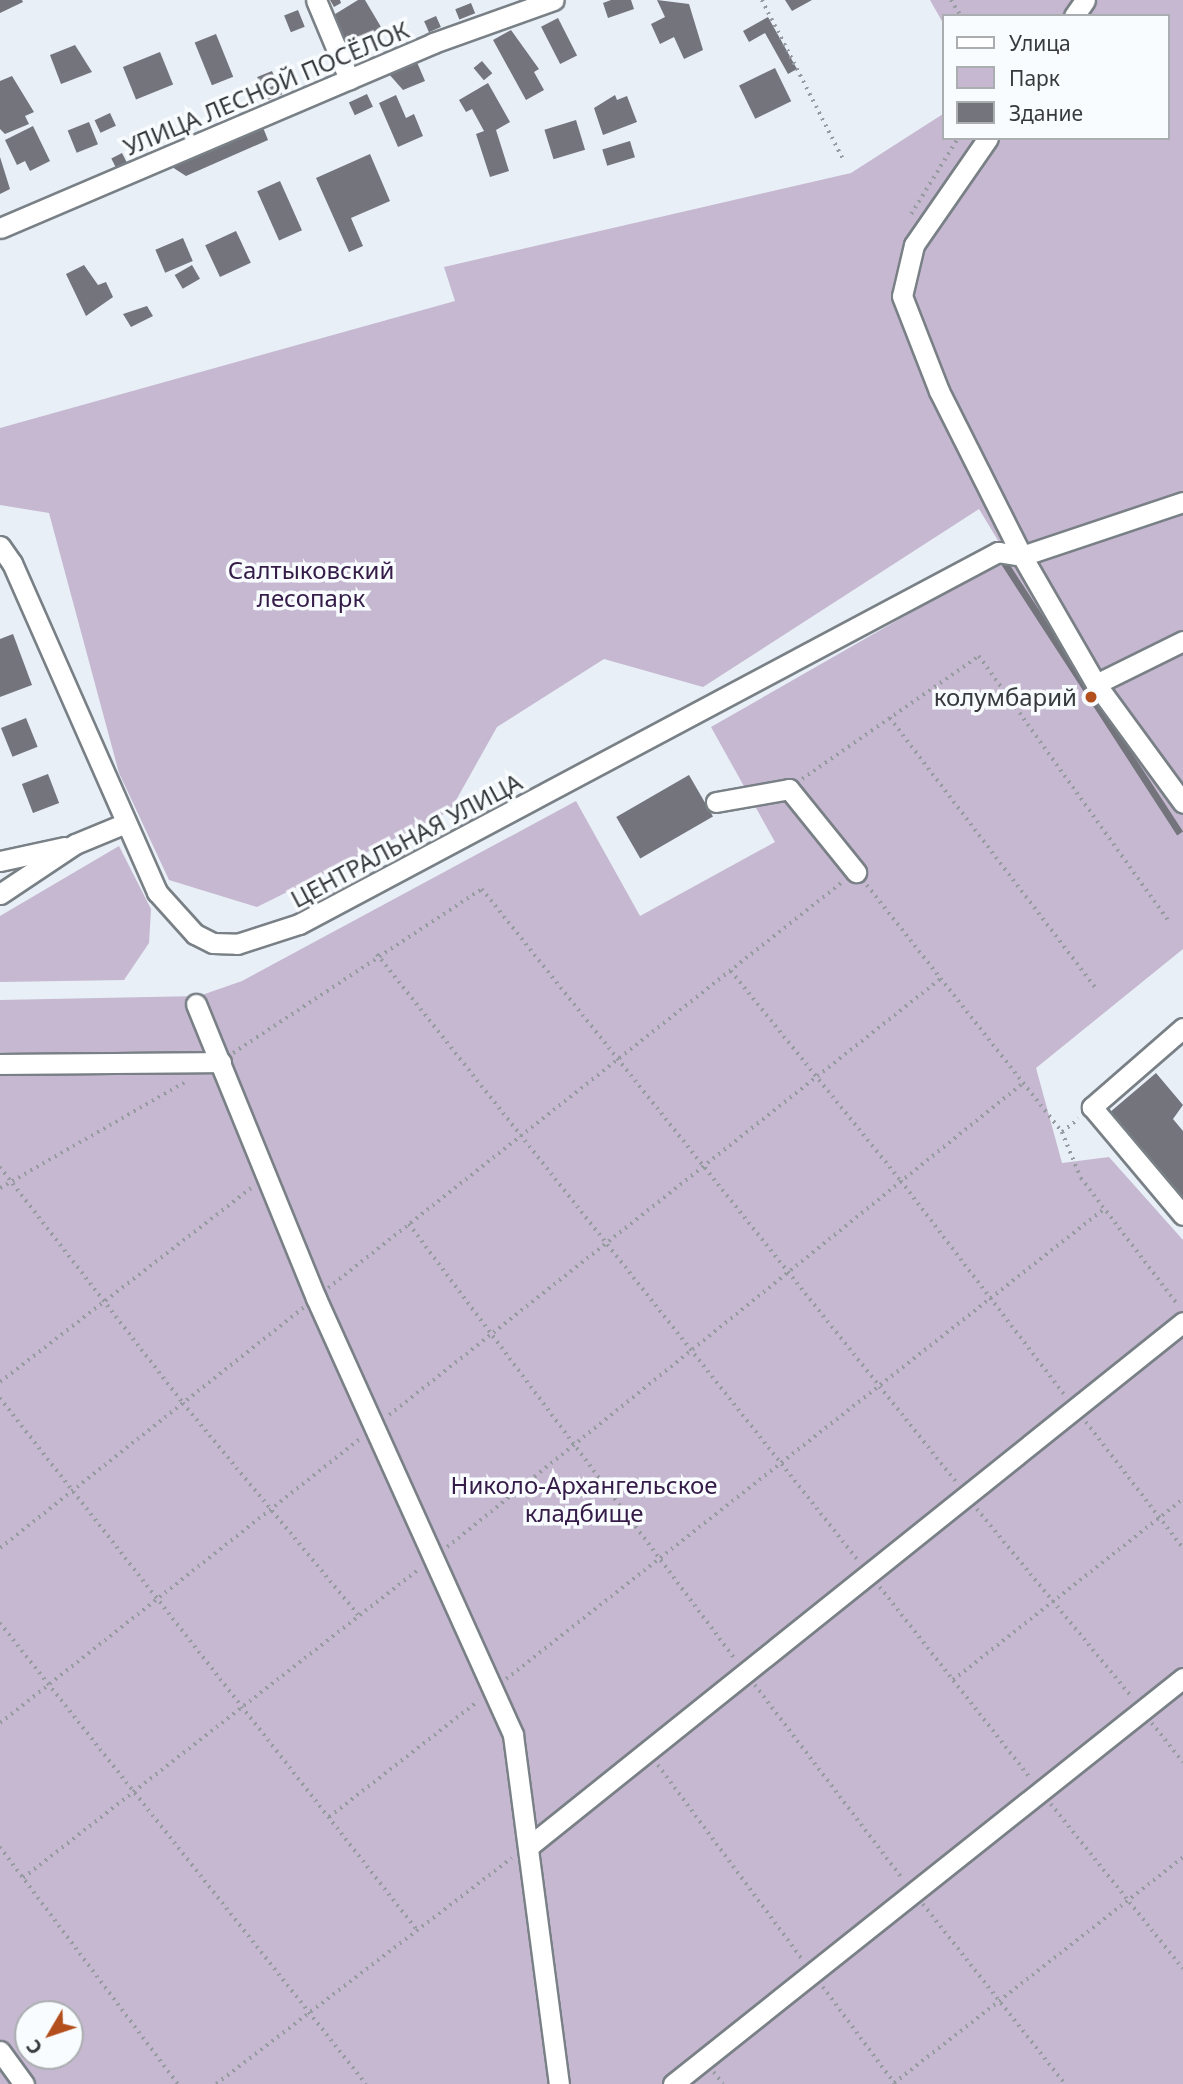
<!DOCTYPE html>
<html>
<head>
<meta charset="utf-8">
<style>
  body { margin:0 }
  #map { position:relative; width:1183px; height:2084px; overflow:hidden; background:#e8eff6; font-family:"Noto Sans",sans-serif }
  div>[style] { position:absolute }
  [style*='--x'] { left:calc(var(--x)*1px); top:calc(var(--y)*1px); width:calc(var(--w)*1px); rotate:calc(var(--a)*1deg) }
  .green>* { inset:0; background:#c5b8d0 }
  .building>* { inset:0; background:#73747c; transform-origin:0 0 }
  .path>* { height:3.5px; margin-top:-1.75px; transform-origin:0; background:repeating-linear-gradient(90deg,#969ba0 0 2px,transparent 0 7px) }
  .roads { filter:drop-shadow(2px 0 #798086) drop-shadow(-2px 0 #798086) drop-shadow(0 2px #798086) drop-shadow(0 -2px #798086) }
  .minor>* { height:19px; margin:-9.5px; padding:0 9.5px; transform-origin:9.5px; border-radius:9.5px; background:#fff }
  .dots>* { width:19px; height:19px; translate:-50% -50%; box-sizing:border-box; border:4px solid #f9fcfe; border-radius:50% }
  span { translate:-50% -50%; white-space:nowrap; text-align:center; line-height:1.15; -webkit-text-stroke:7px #f9fcfe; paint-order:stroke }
  .street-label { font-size:24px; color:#373a3c }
  .park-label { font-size:24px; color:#351b48 }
  .poi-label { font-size:24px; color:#373a3c }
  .right { translate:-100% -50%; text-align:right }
  .legend { position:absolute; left:942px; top:14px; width:228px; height:126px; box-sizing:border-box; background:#f9fcfe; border:2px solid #abaeb0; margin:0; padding:9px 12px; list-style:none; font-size:21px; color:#373a3c }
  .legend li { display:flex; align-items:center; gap:14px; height:35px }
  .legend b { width:35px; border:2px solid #abaeb0 }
  .north { position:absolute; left:14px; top:2000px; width:70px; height:70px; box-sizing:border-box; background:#f9fcfe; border:2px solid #abaeb0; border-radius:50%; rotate:231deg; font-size:19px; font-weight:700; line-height:28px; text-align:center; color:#373a3c }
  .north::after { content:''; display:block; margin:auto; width:24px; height:32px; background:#b34e1d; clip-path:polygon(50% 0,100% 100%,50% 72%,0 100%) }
</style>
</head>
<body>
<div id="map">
  <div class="green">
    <i style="clip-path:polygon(evenodd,930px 0,1183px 0,1183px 949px,1036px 1068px,1062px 1163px,1109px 1157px,1183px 1240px,1183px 2084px,0 2084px,0 1000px,199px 996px,242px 981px,576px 801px,640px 916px,775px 842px,711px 727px,1008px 557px,979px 509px,703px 687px,604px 659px,497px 727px,450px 811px,257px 907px,169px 880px,119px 773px,49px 513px,0 505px,0 428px,455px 301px,444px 267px,851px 173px,943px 114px,943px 138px,1167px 138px,1167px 16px,943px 16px,943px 23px,930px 0,28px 2014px,70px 2014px,70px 2056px,28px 2056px,28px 2014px)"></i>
    <i style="clip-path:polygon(119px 846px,151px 909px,149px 943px,124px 980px,0 982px,0 916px)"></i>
  </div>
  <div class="building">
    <i style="clip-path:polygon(0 0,22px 0,23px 2px,0 13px)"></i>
    <i style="clip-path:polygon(330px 0,340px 0,341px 3px,334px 7px)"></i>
    <i style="clip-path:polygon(358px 0,365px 0,381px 27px,347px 51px,332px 16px)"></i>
    <i style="clip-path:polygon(611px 0,631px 0,634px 9px,608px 18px,603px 3px)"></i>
    <i style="clip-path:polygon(657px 0,689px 4px,703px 50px,684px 59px,674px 37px,660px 44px,651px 24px,665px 17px)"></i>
    <i style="clip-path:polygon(785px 0,812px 0,792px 11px)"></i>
    <i style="left:471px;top:3px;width:11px;height:17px;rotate:68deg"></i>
    <i style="left:298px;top:10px;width:18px;height:15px;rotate:68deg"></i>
    <i style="left:436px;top:16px;width:12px;height:13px;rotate:66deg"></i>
    <i style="clip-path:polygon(768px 17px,797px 69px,788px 74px,765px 33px,749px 42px,743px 31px)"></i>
    <i style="left:558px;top:18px;width:42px;height:19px;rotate:63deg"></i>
    <i style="clip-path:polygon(511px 30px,539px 69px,534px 72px,544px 90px,526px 100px,493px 40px)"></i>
    <i style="left:216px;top:34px;width:46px;height:23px;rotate:68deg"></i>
    <i style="clip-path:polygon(75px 45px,92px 72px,61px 84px,50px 55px)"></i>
    <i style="left:160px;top:52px;width:35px;height:40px;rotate:68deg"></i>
    <i style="clip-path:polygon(416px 60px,425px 81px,403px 90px,388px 73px)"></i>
    <i style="left:482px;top:61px;width:16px;height:11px;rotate:50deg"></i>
    <i style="left:775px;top:68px;width:37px;height:40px;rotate:64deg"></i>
    <i style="left:272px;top:71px;width:11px;height:16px;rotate:68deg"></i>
    <i style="clip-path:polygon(12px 76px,34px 112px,25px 116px,29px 124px,5px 134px,0 129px,0 81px)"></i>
    <i style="clip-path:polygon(488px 83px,510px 122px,496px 130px,509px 171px,490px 177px,476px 134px,484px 131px,472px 109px,466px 112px,459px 100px)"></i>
    <i style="left:278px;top:84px;width:11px;height:17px;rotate:68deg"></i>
    <i style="left:367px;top:94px;width:14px;height:20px;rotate:65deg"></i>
    <i style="clip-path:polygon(396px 95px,406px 118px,414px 114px,423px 136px,398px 147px,379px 103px)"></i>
    <i style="clip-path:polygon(615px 95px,617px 100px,627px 96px,637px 122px,603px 135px,594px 108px)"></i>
    <i style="left:110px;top:113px;width:14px;height:17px;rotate:65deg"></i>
    <i style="left:576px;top:120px;width:31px;height:33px;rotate:73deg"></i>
    <i style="left:89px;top:122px;width:24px;height:23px;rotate:68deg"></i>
    <i style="clip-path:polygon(262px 125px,268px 140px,186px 176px,169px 165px)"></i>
    <i style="clip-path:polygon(33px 126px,50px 161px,30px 171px,25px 161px,17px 165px,5px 140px)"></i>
    <i style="left:630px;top:141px;width:17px;height:29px;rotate:73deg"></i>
    <i style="left:122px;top:153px;width:11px;height:12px;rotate:63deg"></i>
    <i style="clip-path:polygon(370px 154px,390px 201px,351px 218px,363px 246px,349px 252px,316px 178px)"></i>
    <i style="clip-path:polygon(0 157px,10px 189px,0 194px)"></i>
    <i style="left:280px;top:181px;width:54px;height:25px;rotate:66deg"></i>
    <i style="left:236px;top:231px;width:35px;height:34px;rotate:65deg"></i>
    <i style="left:183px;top:238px;width:25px;height:30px;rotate:67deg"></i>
    <i style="clip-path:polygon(84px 265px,98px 285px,106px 282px,113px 297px,86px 316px,66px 274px)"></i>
    <i style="left:192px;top:265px;width:16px;height:20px;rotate:60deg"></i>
    <i style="clip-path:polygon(147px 306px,153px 316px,131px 327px,123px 314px)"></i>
    <i style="left:1006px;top:559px;width:325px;height:7px;rotate:57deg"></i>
    <i style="clip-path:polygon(13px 634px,32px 685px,0 697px,0 639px)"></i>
    <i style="left:26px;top:718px;width:31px;height:27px;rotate:68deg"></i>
    <i style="left:48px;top:774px;width:31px;height:28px;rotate:69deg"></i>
    <i style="left:689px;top:775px;width:48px;height:84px;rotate:60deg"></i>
    <i style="clip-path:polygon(1156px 1073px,1183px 1105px,1173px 1119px,1183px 1131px,1183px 1200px,1109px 1113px)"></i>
  </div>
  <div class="path">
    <i style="--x:762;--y:0;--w:181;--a:63"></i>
    <i style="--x:951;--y:0;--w:19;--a:58"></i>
    <i style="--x:911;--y:214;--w:89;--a:-58.3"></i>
    <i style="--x:890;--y:718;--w:338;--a:52.7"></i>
    <i style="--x:802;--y:779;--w:216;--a:-34.8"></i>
    <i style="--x:979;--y:656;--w:325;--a:54.4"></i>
    <i style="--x:867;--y:885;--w:315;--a:51.7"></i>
    <i style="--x:1062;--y:1132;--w:21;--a:-39"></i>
    <i style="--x:377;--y:954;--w:772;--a:51.57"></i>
    <i style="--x:731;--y:971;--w:270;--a:51"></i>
    <i style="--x:901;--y:1181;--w:268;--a:52.6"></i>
    <i style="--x:233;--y:1053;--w:298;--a:-33.4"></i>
    <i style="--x:482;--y:889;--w:761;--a:51.35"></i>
    <i style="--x:1062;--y:1132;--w:50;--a:67.6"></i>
    <i style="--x:1081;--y:1178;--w:161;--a:52.6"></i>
    <i style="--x:0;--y:1167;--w:299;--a:52.2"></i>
    <i style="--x:183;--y:1403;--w:276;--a:50.4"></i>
    <i style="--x:0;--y:1188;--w:215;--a:-29.8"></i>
    <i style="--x:409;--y:1224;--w:544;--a:53.15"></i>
    <i style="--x:328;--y:1288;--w:654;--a:-38.29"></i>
    <i style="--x:0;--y:1382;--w:317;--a:-37.7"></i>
    <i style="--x:0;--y:1398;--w:677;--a:51.9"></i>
    <i style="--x:389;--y:1415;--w:703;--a:-38.35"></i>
    <i style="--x:1086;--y:1422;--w:159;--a:52.4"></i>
    <i style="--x:977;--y:1509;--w:244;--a:50.5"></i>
    <i style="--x:447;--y:1547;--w:740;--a:-38.85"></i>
    <i style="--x:0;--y:1548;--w:387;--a:-38.4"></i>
    <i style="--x:880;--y:1587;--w:244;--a:51.8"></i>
    <i style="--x:0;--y:1623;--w:589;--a:51.55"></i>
    <i style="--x:506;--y:1679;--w:761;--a:-38.17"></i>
    <i style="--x:953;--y:1680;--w:293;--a:-38.2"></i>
    <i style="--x:755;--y:1685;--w:244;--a:52.7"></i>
    <i style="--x:0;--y:1723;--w:460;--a:-38.3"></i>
    <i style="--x:1152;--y:1723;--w:50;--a:51.5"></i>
    <i style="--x:658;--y:1765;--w:242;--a:53.4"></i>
    <i style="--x:1051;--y:1804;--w:211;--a:51.3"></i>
    <i style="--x:329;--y:1817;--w:189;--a:-37.9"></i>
    <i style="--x:0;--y:1847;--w:296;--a:53.1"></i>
    <i style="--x:23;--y:1878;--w:502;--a:-37.97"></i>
    <i style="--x:923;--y:1904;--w:229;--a:51.7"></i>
    <i style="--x:823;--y:1987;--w:121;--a:53.4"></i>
    <i style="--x:714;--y:2072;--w:15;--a:53"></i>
    <i style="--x:894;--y:2083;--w:367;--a:-38"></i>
    <i style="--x:216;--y:2084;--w:372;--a:-37.4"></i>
  </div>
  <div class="roads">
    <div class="minor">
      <i style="--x:316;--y:0;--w:86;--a:67.3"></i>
      <i style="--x:1074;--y:16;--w:19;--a:-55"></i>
      <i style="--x:988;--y:138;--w:130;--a:124.7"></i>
      <i style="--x:914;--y:245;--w:52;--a:103.2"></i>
      <i style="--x:902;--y:296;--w:102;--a:68.7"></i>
      <i style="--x:939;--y:391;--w:185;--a:63.3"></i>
      <i style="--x:0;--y:228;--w:471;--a:-23.1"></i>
      <i style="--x:433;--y:43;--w:128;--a:-19.6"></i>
      <i style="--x:1183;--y:502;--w:170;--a:161.5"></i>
      <i style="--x:1022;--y:556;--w:148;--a:60"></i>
      <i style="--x:1096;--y:684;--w:147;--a:53.8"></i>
      <i style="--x:0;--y:546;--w:21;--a:55"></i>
      <i style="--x:12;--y:563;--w:360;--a:66.2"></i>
      <i style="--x:157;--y:892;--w:57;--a:47.9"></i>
      <i style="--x:195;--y:934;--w:20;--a:27"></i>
      <i style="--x:213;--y:943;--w:24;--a:2"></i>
      <i style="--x:237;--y:944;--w:65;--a:-17.9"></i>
      <i style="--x:299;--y:924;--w:792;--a:-28.02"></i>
      <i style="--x:998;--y:552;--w:24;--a:9"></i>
      <i style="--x:1096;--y:684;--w:97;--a:-26.3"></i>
      <i style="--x:716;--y:802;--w:74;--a:-10.1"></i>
      <i style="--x:789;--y:789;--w:107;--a:51.1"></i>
      <i style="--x:0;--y:861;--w:66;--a:-12.3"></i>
      <i style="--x:0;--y:894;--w:90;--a:-33.7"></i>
      <i style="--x:75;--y:844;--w:55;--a:-22.4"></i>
      <i style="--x:196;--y:1004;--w:318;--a:67.8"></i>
      <i style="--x:316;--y:1298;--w:479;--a:65.7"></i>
      <i style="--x:513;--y:1735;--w:352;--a:82.5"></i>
      <i style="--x:1183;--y:1028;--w:121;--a:139"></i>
      <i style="--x:1092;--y:1107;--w:141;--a:49.9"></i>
      <i style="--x:0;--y:1064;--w:221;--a:-0.5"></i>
      <i style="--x:528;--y:1847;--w:839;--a:-38.71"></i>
      <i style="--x:0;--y:2051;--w:41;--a:54"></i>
      <i style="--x:673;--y:2084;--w:652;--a:-38.52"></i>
    </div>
  </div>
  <div class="dots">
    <i style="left:1091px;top:697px;background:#b34e1d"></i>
  </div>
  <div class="street-label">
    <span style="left:266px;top:88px;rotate:-23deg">УЛИЦА ЛЕСНОЙ ПОСЁЛОК</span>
    <span style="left:406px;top:840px;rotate:-28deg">ЦЕНТРАЛЬНАЯ УЛИЦА</span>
  </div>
  <div class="park-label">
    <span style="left:311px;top:584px">Салтыковский<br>лесопарк</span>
    <span style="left:584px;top:1499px">Николо-Архангельское<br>кладбище</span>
  </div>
  <div class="poi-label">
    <span class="right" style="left:1077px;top:697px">колумбарий</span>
  </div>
  <ul class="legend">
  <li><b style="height:9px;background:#fff"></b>Улица</li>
  <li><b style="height:19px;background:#c5b8d0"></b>Парк</li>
  <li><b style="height:19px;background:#73747c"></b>Здание</li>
  </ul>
  <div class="north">С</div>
</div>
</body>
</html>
